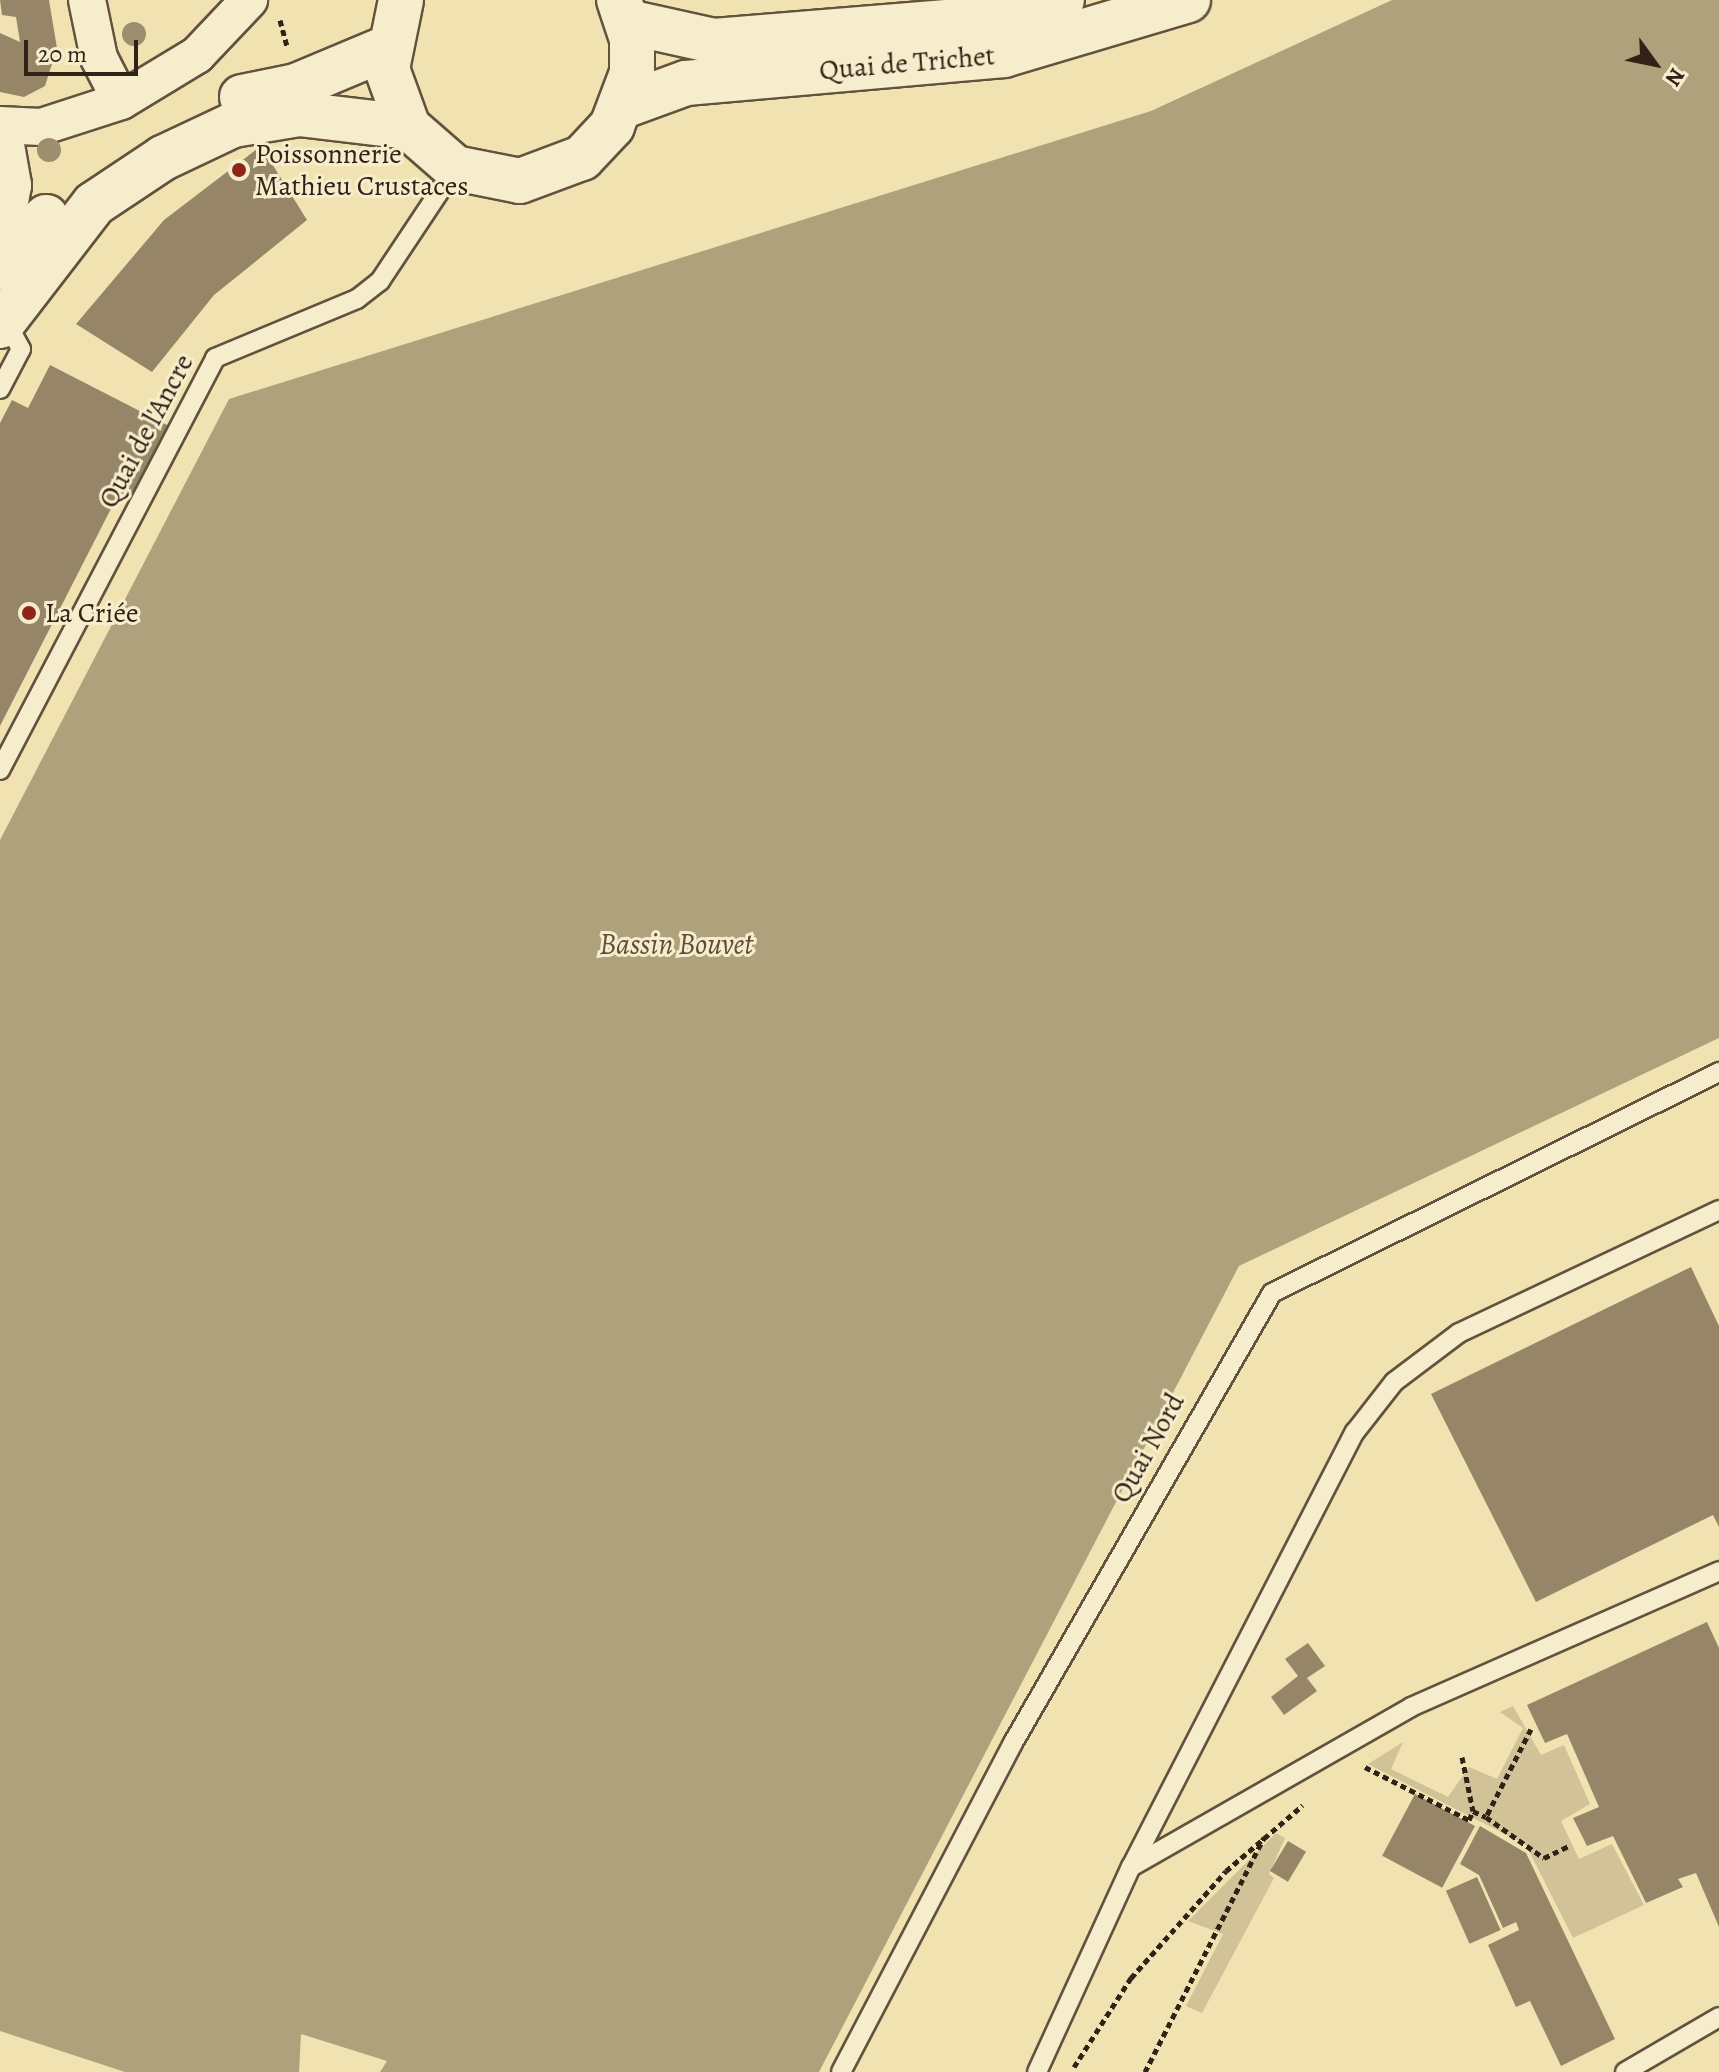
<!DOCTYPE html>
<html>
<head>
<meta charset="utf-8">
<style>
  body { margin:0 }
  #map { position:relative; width:1719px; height:2072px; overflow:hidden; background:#f1e3b1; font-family:Alegreya,serif }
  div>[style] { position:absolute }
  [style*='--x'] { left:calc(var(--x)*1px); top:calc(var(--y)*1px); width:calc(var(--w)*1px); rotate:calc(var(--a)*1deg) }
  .green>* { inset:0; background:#d1c297 }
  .water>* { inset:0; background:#b0a17d }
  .building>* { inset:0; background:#968667; transform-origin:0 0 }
  .path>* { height:5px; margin-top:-2.5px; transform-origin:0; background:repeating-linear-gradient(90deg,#332117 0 6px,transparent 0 10px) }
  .roads { filter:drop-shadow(2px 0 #62523e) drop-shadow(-2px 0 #62523e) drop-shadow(0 2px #62523e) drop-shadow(0 -2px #62523e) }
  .service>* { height:18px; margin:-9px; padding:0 9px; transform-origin:9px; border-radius:9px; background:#f6edcc }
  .minor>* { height:36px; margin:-18px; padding:0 18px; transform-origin:18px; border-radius:18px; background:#f6edcc }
  .secondary>* { height:44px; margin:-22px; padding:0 22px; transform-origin:22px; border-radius:22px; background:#f6edcc }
  .trees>* { width:24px; height:24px; margin:-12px; border-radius:50%; background:#9e8e6e }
  .dots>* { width:22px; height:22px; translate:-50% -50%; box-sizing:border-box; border:4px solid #f6edcc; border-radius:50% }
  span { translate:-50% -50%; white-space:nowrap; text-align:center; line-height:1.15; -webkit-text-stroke:6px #f6edcc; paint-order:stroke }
  .street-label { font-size:28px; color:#332117 }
  .poi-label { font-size:28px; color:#332117 }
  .left { translate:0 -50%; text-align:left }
  .water-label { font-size:30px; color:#5f4e3b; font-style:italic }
  .north { position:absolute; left:1615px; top:24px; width:80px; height:80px; -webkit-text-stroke:6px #f6edcc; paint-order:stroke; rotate:123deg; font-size:22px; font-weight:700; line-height:32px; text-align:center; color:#332117 }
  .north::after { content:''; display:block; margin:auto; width:28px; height:36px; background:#332117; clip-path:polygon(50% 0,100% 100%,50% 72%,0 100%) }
  .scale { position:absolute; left:24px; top:40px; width:114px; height:36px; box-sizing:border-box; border:4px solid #332117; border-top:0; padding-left:10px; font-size:24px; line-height:28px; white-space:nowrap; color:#332117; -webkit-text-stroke:6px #f6edcc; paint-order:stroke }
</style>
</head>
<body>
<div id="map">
  <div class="green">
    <i style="clip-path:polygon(1513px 1706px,1541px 1755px,1564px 1745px,1590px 1804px,1561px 1821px,1579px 1859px,1612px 1844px,1644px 1905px,1573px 1938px,1526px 1845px,1368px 1764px,1403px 1742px,1391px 1769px,1448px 1797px,1469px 1767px,1497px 1779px,1523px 1728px,1500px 1712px)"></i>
    <i style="clip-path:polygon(1276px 1833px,1285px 1838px,1269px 1874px,1274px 1878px,1202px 2013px,1186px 2006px,1223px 1934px,1188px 1921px)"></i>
  </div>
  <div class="water">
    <i style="clip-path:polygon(1392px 0,1719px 0,1719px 1038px,1239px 1266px,819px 2072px,380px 2072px,387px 2061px,301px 2034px,299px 2072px,125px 2072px,0 2031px,0 840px,229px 399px,1151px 111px)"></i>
  </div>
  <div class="building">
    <i style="clip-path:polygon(0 0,49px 0,57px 48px,45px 86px,24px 97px,0 92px,0 33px,20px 42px,16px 17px,2px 15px)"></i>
    <i style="clip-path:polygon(261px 146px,307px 220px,214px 295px,152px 372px,76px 324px,164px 220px)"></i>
    <i style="clip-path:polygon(50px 365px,171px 427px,134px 500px,119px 493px,0 726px,0 423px,12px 400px,28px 408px)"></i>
    <i style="clip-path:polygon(1691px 1267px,1719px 1326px,1719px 1527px,1713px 1515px,1536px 1602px,1431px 1394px)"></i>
    <i style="clip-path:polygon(1707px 1622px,1719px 1648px,1719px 1927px,1696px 1873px,1678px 1879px,1683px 1887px,1646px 1903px,1613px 1836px,1587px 1846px,1573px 1818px,1599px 1807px,1567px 1734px,1545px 1743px,1527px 1705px)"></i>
    <i style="clip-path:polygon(1308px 1643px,1325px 1666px,1307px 1678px,1317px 1691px,1284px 1715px,1271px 1697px,1298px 1676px,1285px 1659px)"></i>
    <i style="left:1415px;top:1794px;width:68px;height:70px;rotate:28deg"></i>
    <i style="clip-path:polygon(1480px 1826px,1526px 1853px,1615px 2039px,1561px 2066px,1530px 2001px,1516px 2007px,1488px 1945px,1519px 1930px,1516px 1922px,1503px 1928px,1479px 1875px,1460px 1864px)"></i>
    <i style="left:1288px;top:1841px;width:21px;height:35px;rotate:31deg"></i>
    <i style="left:1477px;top:1877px;width:58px;height:34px;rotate:66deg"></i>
  </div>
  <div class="path">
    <i style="--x:280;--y:20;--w:27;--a:75"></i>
    <i style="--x:1531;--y:1729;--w:99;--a:117.1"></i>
    <i style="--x:1486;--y:1817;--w:71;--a:35.3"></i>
    <i style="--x:1544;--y:1858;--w:28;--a:-26"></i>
    <i style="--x:1462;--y:1757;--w:55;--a:78.5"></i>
    <i style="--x:1473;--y:1811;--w:14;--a:25"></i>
    <i style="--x:1365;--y:1767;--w:117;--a:27"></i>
    <i style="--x:1469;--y:1820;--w:10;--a:-66"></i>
    <i style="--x:1074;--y:2067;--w:106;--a:-57.4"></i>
    <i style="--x:1131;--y:1978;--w:143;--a:-48.4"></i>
    <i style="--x:1226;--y:1871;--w:101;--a:-40.6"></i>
    <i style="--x:1145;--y:2072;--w:263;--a:-63.1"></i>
  </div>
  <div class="roads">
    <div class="service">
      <i style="--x:0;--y:389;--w:45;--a:-62.3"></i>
      <i style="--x:21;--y:349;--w:33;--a:-119"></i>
      <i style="--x:0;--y:770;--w:465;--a:-62.4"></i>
      <i style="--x:215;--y:358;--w:154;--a:-22.6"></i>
      <i style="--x:357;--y:299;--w:29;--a:-38"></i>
      <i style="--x:380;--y:281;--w:136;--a:-56.4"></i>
      <i style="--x:1131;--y:1867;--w:322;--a:-29.7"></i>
      <i style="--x:1411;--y:1707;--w:337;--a:-23.8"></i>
      <i style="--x:841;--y:2072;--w:371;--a:-62.4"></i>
      <i style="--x:1013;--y:1743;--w:519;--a:-60.08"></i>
      <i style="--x:1272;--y:1293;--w:499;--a:-26.3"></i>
      <i style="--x:1037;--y:2072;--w:226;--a:-65.4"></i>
      <i style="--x:1131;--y:1867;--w:489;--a:-62.8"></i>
      <i style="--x:1355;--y:1432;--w:63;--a:-52"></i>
      <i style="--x:1394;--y:1382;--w:81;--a:-37"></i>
      <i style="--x:1459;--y:1333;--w:288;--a:-25.3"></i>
      <i style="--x:1625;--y:2072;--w:109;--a:-30.3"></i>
    </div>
    <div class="minor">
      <i style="--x:87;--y:0;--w:59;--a:78.3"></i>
      <i style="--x:99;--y:58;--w:48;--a:62.9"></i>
      <i style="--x:0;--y:125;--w:41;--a:2.8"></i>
      <i style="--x:41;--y:127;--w:84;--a:-18"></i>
      <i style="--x:121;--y:101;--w:89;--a:-31.2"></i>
      <i style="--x:197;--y:55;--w:76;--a:-46.6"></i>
    </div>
    <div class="secondary">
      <i style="--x:401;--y:0;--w:70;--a:101.5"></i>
      <i style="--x:387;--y:69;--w:62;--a:70.1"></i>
      <i style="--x:408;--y:127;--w:62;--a:41.1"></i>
      <i style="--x:455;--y:168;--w:66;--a:11.3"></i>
      <i style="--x:520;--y:181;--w:66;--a:-20.4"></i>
      <i style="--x:582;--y:158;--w:44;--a:-46.8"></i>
      <i style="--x:612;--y:126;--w:57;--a:-69.3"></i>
      <i style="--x:632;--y:73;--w:34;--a:-90"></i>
      <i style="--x:632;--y:39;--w:41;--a:-108.4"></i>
      <i style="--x:628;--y:22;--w:88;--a:12.5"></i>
      <i style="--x:714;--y:41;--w:258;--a:-4.7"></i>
      <i style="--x:971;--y:20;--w:93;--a:-12.4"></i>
      <i style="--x:242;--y:97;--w:55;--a:-11.5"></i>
      <i style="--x:296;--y:86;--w:99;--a:-22.7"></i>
      <i style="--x:623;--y:106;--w:67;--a:-20.1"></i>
      <i style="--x:686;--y:83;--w:319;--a:-5"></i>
      <i style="--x:1004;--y:55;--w:192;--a:-16.6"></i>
      <i style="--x:0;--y:134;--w:52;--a:80"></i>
      <i style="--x:9;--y:185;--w:50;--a:100.4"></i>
      <i style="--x:0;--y:267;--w:68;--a:-47.4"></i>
      <i style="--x:0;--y:326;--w:154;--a:-52.4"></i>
      <i style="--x:94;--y:204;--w:83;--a:-33.7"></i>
      <i style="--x:163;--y:158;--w:77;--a:-25.2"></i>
      <i style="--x:233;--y:125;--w:67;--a:-9.5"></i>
      <i style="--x:299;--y:114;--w:110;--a:6.8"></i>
    </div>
  </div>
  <div class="trees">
    <i style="left:134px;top:34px"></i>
    <i style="left:49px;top:150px"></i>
  </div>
  <div class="dots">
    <i style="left:239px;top:170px;background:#8f2418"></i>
    <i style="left:29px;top:613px;background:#8f2418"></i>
  </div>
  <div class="street-label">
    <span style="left:907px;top:63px;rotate:-5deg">Quai de Trichet</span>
    <span style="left:146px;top:431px;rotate:-62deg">Quai de l'Ancre</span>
    <span style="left:1148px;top:1448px;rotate:-61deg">Quai Nord</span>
  </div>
  <div class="poi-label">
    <span class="left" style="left:255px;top:170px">Poissonnerie<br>Mathieu Crustaces</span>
    <span class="left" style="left:45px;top:613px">La Criée</span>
  </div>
  <div class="water-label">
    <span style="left:676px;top:944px">Bassin Bouvet</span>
  </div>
  <div class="north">N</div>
  <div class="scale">20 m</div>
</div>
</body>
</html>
